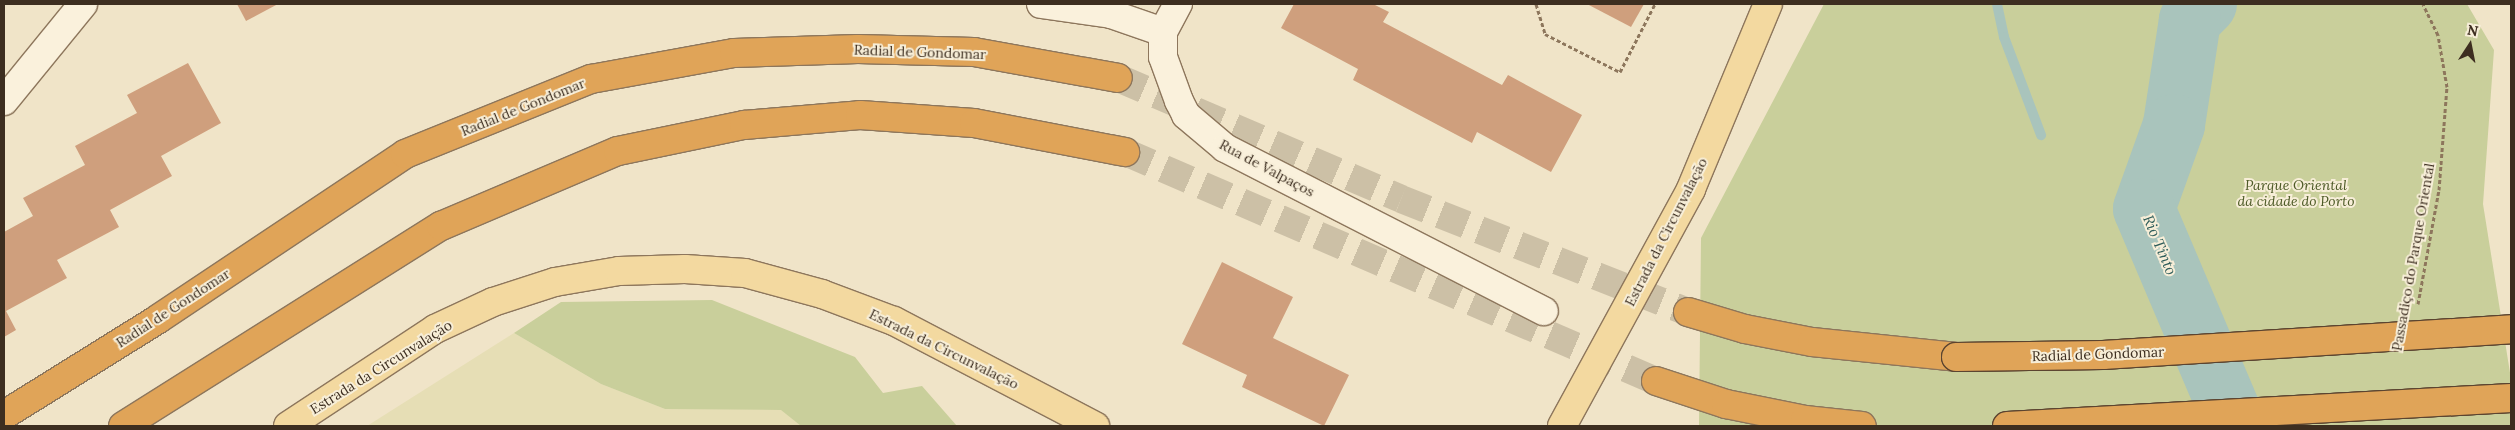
<!DOCTYPE html>
<html>
<head>
<meta charset="utf-8">
<style>
  body { margin:0 }
  #map { position:relative; width:2515px; height:430px; overflow:hidden; background:#f0e4c8; font-family:Lora,serif }
  div>[style] { position:absolute }
  [style*='--x'] { left:calc(var(--x)*1px); top:calc(var(--y)*1px); width:calc(var(--w)*1px); rotate:calc(var(--a)*1deg) }
  .farmland>* { inset:0; background:#e6deb5 }
  .green>* { inset:0; background:#c9cf9b }
  .stream>* { height:10px; margin:-5px; padding:0 5px; transform-origin:5px; border-radius:5px; background:#a9c4bc }
  .river>* { height:62px; margin:-31px; padding:0 31px; transform-origin:31px; border-radius:31px; background:#a9c4bc }
  .building>* { inset:0; background:#cf9f7d }
  .motorway-tunnel>* { height:28px; margin-top:-14px; transform-origin:0; background:repeating-linear-gradient(90deg,#ccc0a6 0 28px,transparent 0 42px) }
  .path>* { height:3px; margin-top:-1.5px; transform-origin:0; background:repeating-linear-gradient(90deg,#8d765c 0 4px,transparent 0 6.5px) }
  .roads { filter:drop-shadow(1px 0 #8d765c) drop-shadow(-1px 0 #8d765c) drop-shadow(0 1px #8d765c) drop-shadow(0 -1px #8d765c) }
  .minor>* { height:28px; margin:-14px; padding:0 14px; transform-origin:14px; border-radius:14px; background:#faf1dc }
  .primary>* { height:28px; margin:-14px; padding:0 14px; transform-origin:14px; border-radius:14px; background:#f3d9a0 }
  .motorway>* { height:28px; margin:-14px; padding:0 14px; transform-origin:14px; border-radius:14px; background:#e0a458 }
  .bridges { filter:drop-shadow(1px 0 #5b4430) drop-shadow(-1px 0 #5b4430) drop-shadow(0 1px #5b4430) drop-shadow(0 -1px #5b4430) }
  .motorway-bridge>* { height:28px; margin:-14px; padding:0 14px; transform-origin:14px; border-radius:14px; background:#e0a458 }
  span { translate:-50% -50%; white-space:nowrap; text-align:center; line-height:1.15; -webkit-text-stroke:4px #f7eed8; paint-order:stroke }
  .street-label { font-size:14px; color:#3d2e20 }
  .park-label { font-size:14px; color:#4d5a26; font-style:italic }
  .water-label { font-size:15px; color:#2f5d5a; font-style:italic }
  .frame { position:absolute; inset:0; border:5px solid #3d2e20; pointer-events:none }
  .north { position:absolute; left:2445px; top:20px; width:50px; height:50px; -webkit-text-stroke:4px #f7eed8; paint-order:stroke; rotate:11deg; font-size:14px; font-weight:700; line-height:20px; text-align:center; color:#3d2e20 }
  .north::after { content:''; display:block; margin:auto; width:18px; height:22px; background:#3d2e20; clip-path:polygon(50% 0,100% 100%,50% 72%,0 100%) }
</style>
</head>
<body>
<div id="map">
  <div class="farmland">
    <i style="clip-path:polygon(514px 333px,601px 384px,665px 409px,781px 409px,801px 426px,367px 426px)"></i>
  </div>
  <div class="green">
    <i style="clip-path:polygon(1824px 4px,2467px 4px,2494px 50px,2483px 204px,2511px 379px,2511px 426px,1699px 426px,1701px 238px)"></i>
    <i style="clip-path:polygon(712px 300px,855px 357px,883px 393px,922px 386px,957px 426px,801px 426px,781px 410px,665px 409px,601px 384px,514px 333px,561px 302px)"></i>
  </div>
  <div class="stream">
    <i style="--x:1997;--y:4;--w:34;--a:78"></i>
    <i style="--x:2004;--y:37;--w:105;--a:69.3"></i>
  </div>
  <div class="river">
    <i style="--x:2206;--y:4;--w:23;--a:135"></i>
    <i style="--x:2190;--y:20;--w:106;--a:98.7"></i>
    <i style="--x:2174;--y:125;--w:89;--a:109.7"></i>
    <i style="--x:2144;--y:209;--w:236;--a:67"></i>
  </div>
  <div class="building">
    <i style="clip-path:polygon(237px 4px,278px 4px,246px 21px)"></i>
    <i style="clip-path:polygon(1294px 4px,1373px 4px,1389px 12px,1383px 22px,1502px 85px,1508px 75px,1582px 115px,1551px 172px,1477px 132px,1472px 143px,1353px 80px,1358px 69px,1281px 28px)"></i>
    <i style="clip-path:polygon(1587px 4px,1644px 4px,1631px 27px)"></i>
    <i style="clip-path:polygon(188px 63px,221px 123px,161px 156px,172px 176px,110px 210px,119px 227px,57px 260px,67px 278px,6px 311px,16px 330px,4px 337px,4px 232px,33px 216px,23px 198px,85px 165px,75px 146px,137px 113px,127px 95px)"></i>
    <i style="clip-path:polygon(1222px 262px,1293px 297px,1273px 338px,1349px 375px,1324px 426px,1242px 387px,1247px 375px,1182px 344px)"></i>
  </div>
  <div class="motorway-tunnel">
    <i style="--x:1118;--y:78;--w:308;--a:23.1"></i>
    <i style="--x:1401;--y:199;--w:308;--a:21.5"></i>
    <i style="--x:1125;--y:152;--w:578;--a:23.33"></i>
  </div>
  <div class="path">
    <i style="--x:1536;--y:4;--w:31;--a:73"></i>
    <i style="--x:1545;--y:34;--w:84;--a:26.9"></i>
    <i style="--x:1620;--y:72;--w:76;--a:-62.8"></i>
    <i style="--x:2418;--y:304;--w:116;--a:-79.6"></i>
    <i style="--x:2439;--y:190;--w:103;--a:-85.6"></i>
    <i style="--x:2447;--y:87;--w:53;--a:-99.8"></i>
    <i style="--x:2438;--y:35;--w:34;--a:-116"></i>
  </div>
  <div class="roads">
    <div class="minor">
      <i style="--x:1041;--y:4;--w:71;--a:8.1"></i>
      <i style="--x:1111;--y:14;--w:55;--a:19.1"></i>
      <i style="--x:1163;--y:32;--w:25;--a:90"></i>
      <i style="--x:1163;--y:57;--w:47;--a:70"></i>
      <i style="--x:1179;--y:101;--w:16;--a:63"></i>
      <i style="--x:1186;--y:115;--w:51;--a:40.2"></i>
      <i style="--x:1225;--y:148;--w:358;--a:27.1"></i>
      <i style="--x:1163;--y:32;--w:32;--a:-62"></i>
      <i style="--x:4;--y:101;--w:125;--a:-50.8"></i>
    </div>
    <div class="primary">
      <i style="--x:288;--y:426;--w:176;--a:-33.4"></i>
      <i style="--x:435;--y:329;--w:64;--a:-25"></i>
      <i style="--x:493;--y:302;--w:65;--a:-17.9"></i>
      <i style="--x:555;--y:282;--w:65;--a:-9.8"></i>
      <i style="--x:619;--y:271;--w:66;--a:-1.7"></i>
      <i style="--x:685;--y:269;--w:60;--a:3.8"></i>
      <i style="--x:745;--y:273;--w:80;--a:15.3"></i>
      <i style="--x:822;--y:294;--w:77;--a:20.6"></i>
      <i style="--x:894;--y:321;--w:227;--a:27.6"></i>
      <i style="--x:1562;--y:426;--w:270;--a:-61.4"></i>
      <i style="--x:1691;--y:189;--w:200;--a:-67.4"></i>
    </div>
    <div class="motorway">
      <i style="--x:1688;--y:312;--w:59;--a:16.6"></i>
      <i style="--x:1745;--y:329;--w:68;--a:11"></i>
      <i style="--x:1812;--y:342;--w:145;--a:5.9"></i>
      <i style="--x:1656;--y:381;--w:74;--a:18.2"></i>
      <i style="--x:1726;--y:404;--w:81;--a:11.4"></i>
      <i style="--x:1805;--y:420;--w:57;--a:6"></i>
      <i style="--x:4;--y:415;--w:181;--a:-31.9"></i>
      <i style="--x:158;--y:319;--w:297;--a:-33.7"></i>
      <i style="--x:405;--y:154;--w:201;--a:-22"></i>
      <i style="--x:591;--y:79;--w:145;--a:-10.3"></i>
      <i style="--x:734;--y:53;--w:124;--a:-1.8"></i>
      <i style="--x:858;--y:49;--w:116;--a:1.5"></i>
      <i style="--x:974;--y:52;--w:146;--a:10.2"></i>
      <i style="--x:123;--y:426;--w:376;--a:-32.2"></i>
      <i style="--x:441;--y:226;--w:192;--a:-23"></i>
      <i style="--x:618;--y:151;--w:129;--a:-11.7"></i>
      <i style="--x:744;--y:125;--w:116;--a:-4.9"></i>
      <i style="--x:860;--y:115;--w:114;--a:4"></i>
      <i style="--x:974;--y:123;--w:154;--a:10.9"></i>
    </div>
  </div>
  <div class="bridges">
    <div class="motorway-bridge">
      <i style="--x:1956;--y:357;--w:147;--a:-0.8"></i>
      <i style="--x:2103;--y:355;--w:409;--a:-3.6"></i>
      <i style="--x:2007;--y:426;--w:505;--a:-3.18"></i>
    </div>
  </div>
  <div class="street-label">
    <span style="left:920px;top:52px;rotate:2deg">Radial de Gondomar</span>
    <span style="left:523px;top:107px;rotate:-22deg">Radial de Gondomar</span>
    <span style="left:1267px;top:168px;rotate:28deg">Rua de Valpaços</span>
    <span style="left:1666px;top:232px;rotate:-63deg">Estrada da Circunvalação</span>
    <span style="left:2413px;top:257px;rotate:-80deg">Passadiço do Parque Oriental</span>
    <span style="left:173px;top:308px;rotate:-33deg">Radial de Gondomar</span>
    <span style="left:944px;top:349px;rotate:26deg">Estrada da Circunvalação</span>
    <span style="left:2098px;top:354px;rotate:-2deg">Radial de Gondomar</span>
    <span style="left:381px;top:367px;rotate:-32deg">Estrada da Circunvalação</span>
  </div>
  <div class="park-label">
    <span style="left:2296px;top:193px">Parque Oriental<br>da cidade do Porto</span>
  </div>
  <div class="water-label">
    <span style="left:2160px;top:245px;rotate:67deg">Rio Tinto</span>
  </div>
  <div class="frame"></div>
  <div class="north">N</div>
</div>
</body>
</html>
